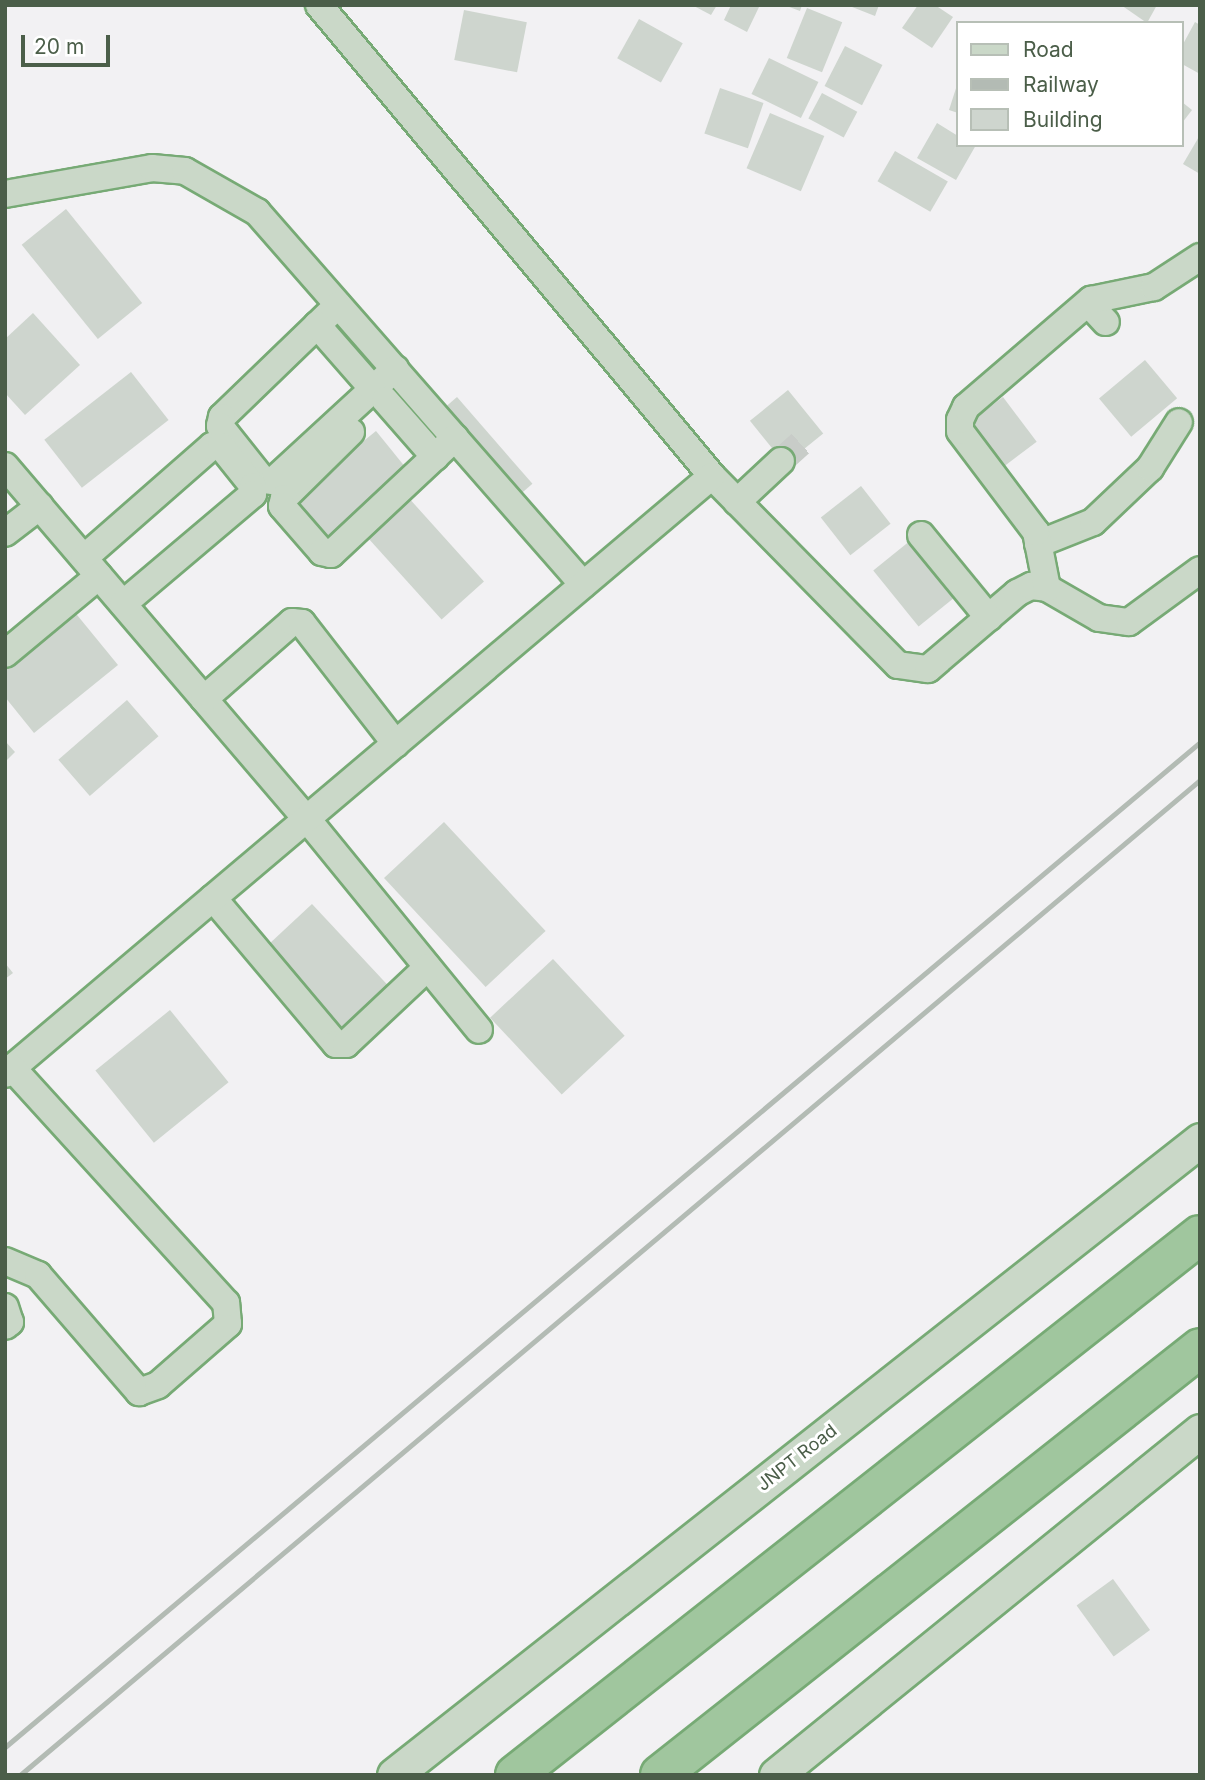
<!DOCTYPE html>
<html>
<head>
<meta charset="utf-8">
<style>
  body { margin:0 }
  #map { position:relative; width:1205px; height:1780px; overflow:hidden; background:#f2f1f3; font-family:Inter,sans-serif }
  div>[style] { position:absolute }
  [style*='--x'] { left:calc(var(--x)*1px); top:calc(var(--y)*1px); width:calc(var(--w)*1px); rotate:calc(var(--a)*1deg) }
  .building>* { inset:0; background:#ced5ce; transform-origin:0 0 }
  .minor-tunnel>* { height:26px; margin-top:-13px; transform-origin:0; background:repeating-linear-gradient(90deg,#c8ccc8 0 26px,transparent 0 39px) }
  .roads { filter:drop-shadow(2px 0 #77aa75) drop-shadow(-2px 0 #77aa75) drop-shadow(0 2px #77aa75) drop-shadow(0 -2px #77aa75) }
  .minor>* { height:26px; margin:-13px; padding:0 13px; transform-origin:13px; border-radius:13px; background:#cad8c8 }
  .tertiary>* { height:33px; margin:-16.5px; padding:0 16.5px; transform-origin:16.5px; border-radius:16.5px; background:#cad8c8 }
  .trunk>* { height:38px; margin:-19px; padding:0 19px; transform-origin:19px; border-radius:19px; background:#a0c69e }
  .rail>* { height:5px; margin:-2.5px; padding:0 2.5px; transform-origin:2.5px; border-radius:2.5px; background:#b3bbb4 }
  span { translate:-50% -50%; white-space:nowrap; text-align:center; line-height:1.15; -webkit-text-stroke:6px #fff; paint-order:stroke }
  .street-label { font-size:18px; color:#4b5e49 }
  .frame { position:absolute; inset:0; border:7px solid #4b5e49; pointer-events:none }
  .legend { position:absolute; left:956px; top:21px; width:228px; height:126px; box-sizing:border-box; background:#fff; border:2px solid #b7bfb6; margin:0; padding:9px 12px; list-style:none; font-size:21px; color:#4b5e49 }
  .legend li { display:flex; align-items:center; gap:14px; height:35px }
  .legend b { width:35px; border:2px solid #b7bfb6 }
  .scale { position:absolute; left:21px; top:35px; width:89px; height:32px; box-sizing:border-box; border:4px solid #4b5e49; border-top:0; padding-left:9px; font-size:21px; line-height:24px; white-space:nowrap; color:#4b5e49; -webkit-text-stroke:5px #fff; paint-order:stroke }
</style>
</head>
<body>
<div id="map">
  <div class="building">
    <i style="clip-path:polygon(692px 5px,717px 5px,711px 15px)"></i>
    <i style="clip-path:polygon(731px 5px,760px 5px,747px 32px,724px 20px)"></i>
    <i style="clip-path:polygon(784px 5px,802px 5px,800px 11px)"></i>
    <i style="clip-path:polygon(847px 5px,879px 5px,875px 16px)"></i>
    <i style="clip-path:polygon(918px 5px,935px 5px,953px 17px,932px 48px,902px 28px)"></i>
    <i style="clip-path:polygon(1121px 5px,1157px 5px,1147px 23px)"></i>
    <i style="left:807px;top:8px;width:38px;height:54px;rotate:22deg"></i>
    <i style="left:464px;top:10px;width:64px;height:51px;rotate:11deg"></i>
    <i style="left:639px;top:19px;width:50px;height:45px;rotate:29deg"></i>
    <i style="clip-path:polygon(1195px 22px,1200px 25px,1200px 74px,1182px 64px,1182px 46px)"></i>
    <i style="left:845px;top:46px;width:42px;height:45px;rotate:27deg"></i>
    <i style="left:769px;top:58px;width:55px;height:40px;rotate:26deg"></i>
    <i style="clip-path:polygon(958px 82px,958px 113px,949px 110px)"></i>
    <i style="left:720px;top:88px;width:46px;height:48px;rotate:19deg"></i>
    <i style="left:822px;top:93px;width:40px;height:29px;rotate:28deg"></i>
    <i style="clip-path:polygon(1182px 102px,1192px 110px,1182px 123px)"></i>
    <i style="left:770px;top:113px;width:59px;height:60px;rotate:23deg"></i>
    <i style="clip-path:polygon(937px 123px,958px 136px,958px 145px,976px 145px,956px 180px,917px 158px)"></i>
    <i style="clip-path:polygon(1200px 135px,1200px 174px,1183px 164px)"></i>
    <i style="left:895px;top:151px;width:61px;height:35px;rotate:30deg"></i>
    <i style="left:66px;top:209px;width:121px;height:57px;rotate:51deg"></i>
    <i style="clip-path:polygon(33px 313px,80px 365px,25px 415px,5px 393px,5px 339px)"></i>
    <i style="left:1145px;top:360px;width:50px;height:60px;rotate:50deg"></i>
    <i style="left:131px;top:372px;width:61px;height:110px;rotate:52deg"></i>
    <i style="left:788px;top:390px;width:56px;height:49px;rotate:51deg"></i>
    <i style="left:457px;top:397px;width:115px;height:18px;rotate:49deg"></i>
    <i style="left:1003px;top:397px;width:56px;height:41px;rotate:53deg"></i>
    <i style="left:376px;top:431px;width:58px;height:108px;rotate:51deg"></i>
    <i style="left:861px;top:486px;width:48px;height:51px;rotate:52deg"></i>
    <i style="left:407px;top:496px;width:115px;height:57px;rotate:48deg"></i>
    <i style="left:916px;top:536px;width:72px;height:55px;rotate:51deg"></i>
    <i style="clip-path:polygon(73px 610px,118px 665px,34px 733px,5px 697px,5px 666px)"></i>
    <i style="left:127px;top:700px;width:48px;height:91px;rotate:49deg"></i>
    <i style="clip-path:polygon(5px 741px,15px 752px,5px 762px)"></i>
    <i style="left:444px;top:822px;width:149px;height:82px;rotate:47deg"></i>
    <i style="left:312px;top:904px;width:115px;height:62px;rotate:47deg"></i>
    <i style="left:553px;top:959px;width:105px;height:86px;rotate:47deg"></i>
    <i style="clip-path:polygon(5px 963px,13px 973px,5px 979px)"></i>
    <i style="left:170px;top:1010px;width:93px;height:96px;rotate:51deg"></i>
    <i style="left:1113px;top:1579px;width:63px;height:45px;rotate:54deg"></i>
  </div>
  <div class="minor-tunnel">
    <i style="--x:781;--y:461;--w:28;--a:-42"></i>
  </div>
  <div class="roads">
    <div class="minor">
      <i style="--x:319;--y:5;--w:613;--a:50.16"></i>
      <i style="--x:712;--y:476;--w:265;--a:45.5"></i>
      <i style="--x:898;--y:665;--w:30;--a:8"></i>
      <i style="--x:928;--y:669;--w:117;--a:-40.5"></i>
      <i style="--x:1017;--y:593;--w:16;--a:-27"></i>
      <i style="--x:1031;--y:586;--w:16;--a:7"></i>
      <i style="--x:1047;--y:588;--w:60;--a:30"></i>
      <i style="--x:1099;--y:618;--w:30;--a:8"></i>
      <i style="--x:1129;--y:622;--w:88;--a:-36.2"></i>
      <i style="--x:5;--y:194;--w:149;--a:-10"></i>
      <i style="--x:152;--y:168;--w:33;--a:5"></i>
      <i style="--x:185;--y:171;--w:83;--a:29.7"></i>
      <i style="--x:257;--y:212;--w:495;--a:48.8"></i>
      <i style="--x:1088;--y:303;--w:26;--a:47"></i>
      <i style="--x:338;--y:305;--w:161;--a:136"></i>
      <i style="--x:222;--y:417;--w:9;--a:103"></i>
      <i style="--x:220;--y:426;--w:69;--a:51.5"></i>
      <i style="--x:263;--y:480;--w:10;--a:6"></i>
      <i style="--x:273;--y:481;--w:166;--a:-42.6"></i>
      <i style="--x:317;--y:325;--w:85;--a:48.8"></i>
      <i style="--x:385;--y:400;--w:76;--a:48.7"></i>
      <i style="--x:351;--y:432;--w:94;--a:135.4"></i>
      <i style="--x:284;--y:498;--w:8;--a:104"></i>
      <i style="--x:282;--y:506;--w:61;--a:49"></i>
      <i style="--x:322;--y:552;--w:9;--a:13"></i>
      <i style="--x:331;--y:554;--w:170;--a:-43.1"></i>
      <i style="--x:5;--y:466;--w:465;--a:49.5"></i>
      <i style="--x:307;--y:819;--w:272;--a:50.8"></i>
      <i style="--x:737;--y:502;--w:60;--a:-43"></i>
      <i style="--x:5;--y:533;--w:44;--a:-37.6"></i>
      <i style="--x:921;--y:535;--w:107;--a:50.7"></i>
      <i style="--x:1038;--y:544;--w:59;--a:-21.8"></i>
      <i style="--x:1093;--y:522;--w:79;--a:-43.5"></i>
      <i style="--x:1150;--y:468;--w:54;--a:-57.8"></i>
      <i style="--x:84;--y:558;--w:170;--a:-41.2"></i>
      <i style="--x:212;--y:446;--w:9;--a:0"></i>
      <i style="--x:221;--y:446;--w:51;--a:51.3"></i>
      <i style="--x:253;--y:486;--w:8;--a:90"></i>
      <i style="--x:253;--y:494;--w:170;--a:139.8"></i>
      <i style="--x:1047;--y:588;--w:57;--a:-101.1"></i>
      <i style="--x:1036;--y:532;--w:126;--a:-127"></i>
      <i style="--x:960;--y:431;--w:11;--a:-90"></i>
      <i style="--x:960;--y:420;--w:14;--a:-65"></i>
      <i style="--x:966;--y:407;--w:165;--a:-40.6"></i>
      <i style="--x:1091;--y:300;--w:64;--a:-11.7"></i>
      <i style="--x:1154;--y:287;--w:55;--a:-33.1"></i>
      <i style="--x:5;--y:654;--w:122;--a:-39.7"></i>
      <i style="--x:204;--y:699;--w:117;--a:-41.2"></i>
      <i style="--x:292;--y:622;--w:10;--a:6"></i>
      <i style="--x:302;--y:623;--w:153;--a:52.2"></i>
      <i style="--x:213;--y:898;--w:191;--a:49.9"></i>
      <i style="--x:336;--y:1044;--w:10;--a:0"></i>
      <i style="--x:346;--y:1044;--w:112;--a:-43.2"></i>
      <i style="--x:5;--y:1074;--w:926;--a:-40.23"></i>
      <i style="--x:5;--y:1261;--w:36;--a:23"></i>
      <i style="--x:38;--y:1275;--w:155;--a:49.2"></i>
      <i style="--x:139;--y:1392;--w:20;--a:-20"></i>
      <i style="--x:158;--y:1385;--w:93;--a:-41.1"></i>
      <i style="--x:228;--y:1324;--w:21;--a:-95"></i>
      <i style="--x:226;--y:1303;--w:318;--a:-132.3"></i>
      <i style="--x:5;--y:1307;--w:16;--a:72"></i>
      <i style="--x:10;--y:1322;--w:6;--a:141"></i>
    </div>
    <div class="tertiary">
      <i style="--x:394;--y:1775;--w:1026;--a:-38.23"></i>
      <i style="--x:776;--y:1775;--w:546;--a:-39.05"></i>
    </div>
    <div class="trunk">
      <i style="--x:515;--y:1775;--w:872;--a:-38.25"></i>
      <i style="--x:660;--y:1775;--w:688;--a:-38.33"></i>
    </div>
  </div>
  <div class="rail">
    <i style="--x:5;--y:1747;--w:1561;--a:-40.06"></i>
    <i style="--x:20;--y:1775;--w:1544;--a:-40.14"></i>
  </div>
  <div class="street-label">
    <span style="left:797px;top:1458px;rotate:-38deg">JNPT Road</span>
  </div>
  <div class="frame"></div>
  <ul class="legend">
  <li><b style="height:9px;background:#cad8c8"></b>Road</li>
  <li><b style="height:9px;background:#b3bbb4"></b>Railway</li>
  <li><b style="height:19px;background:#ced5ce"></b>Building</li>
  </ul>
  <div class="scale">20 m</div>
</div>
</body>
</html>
